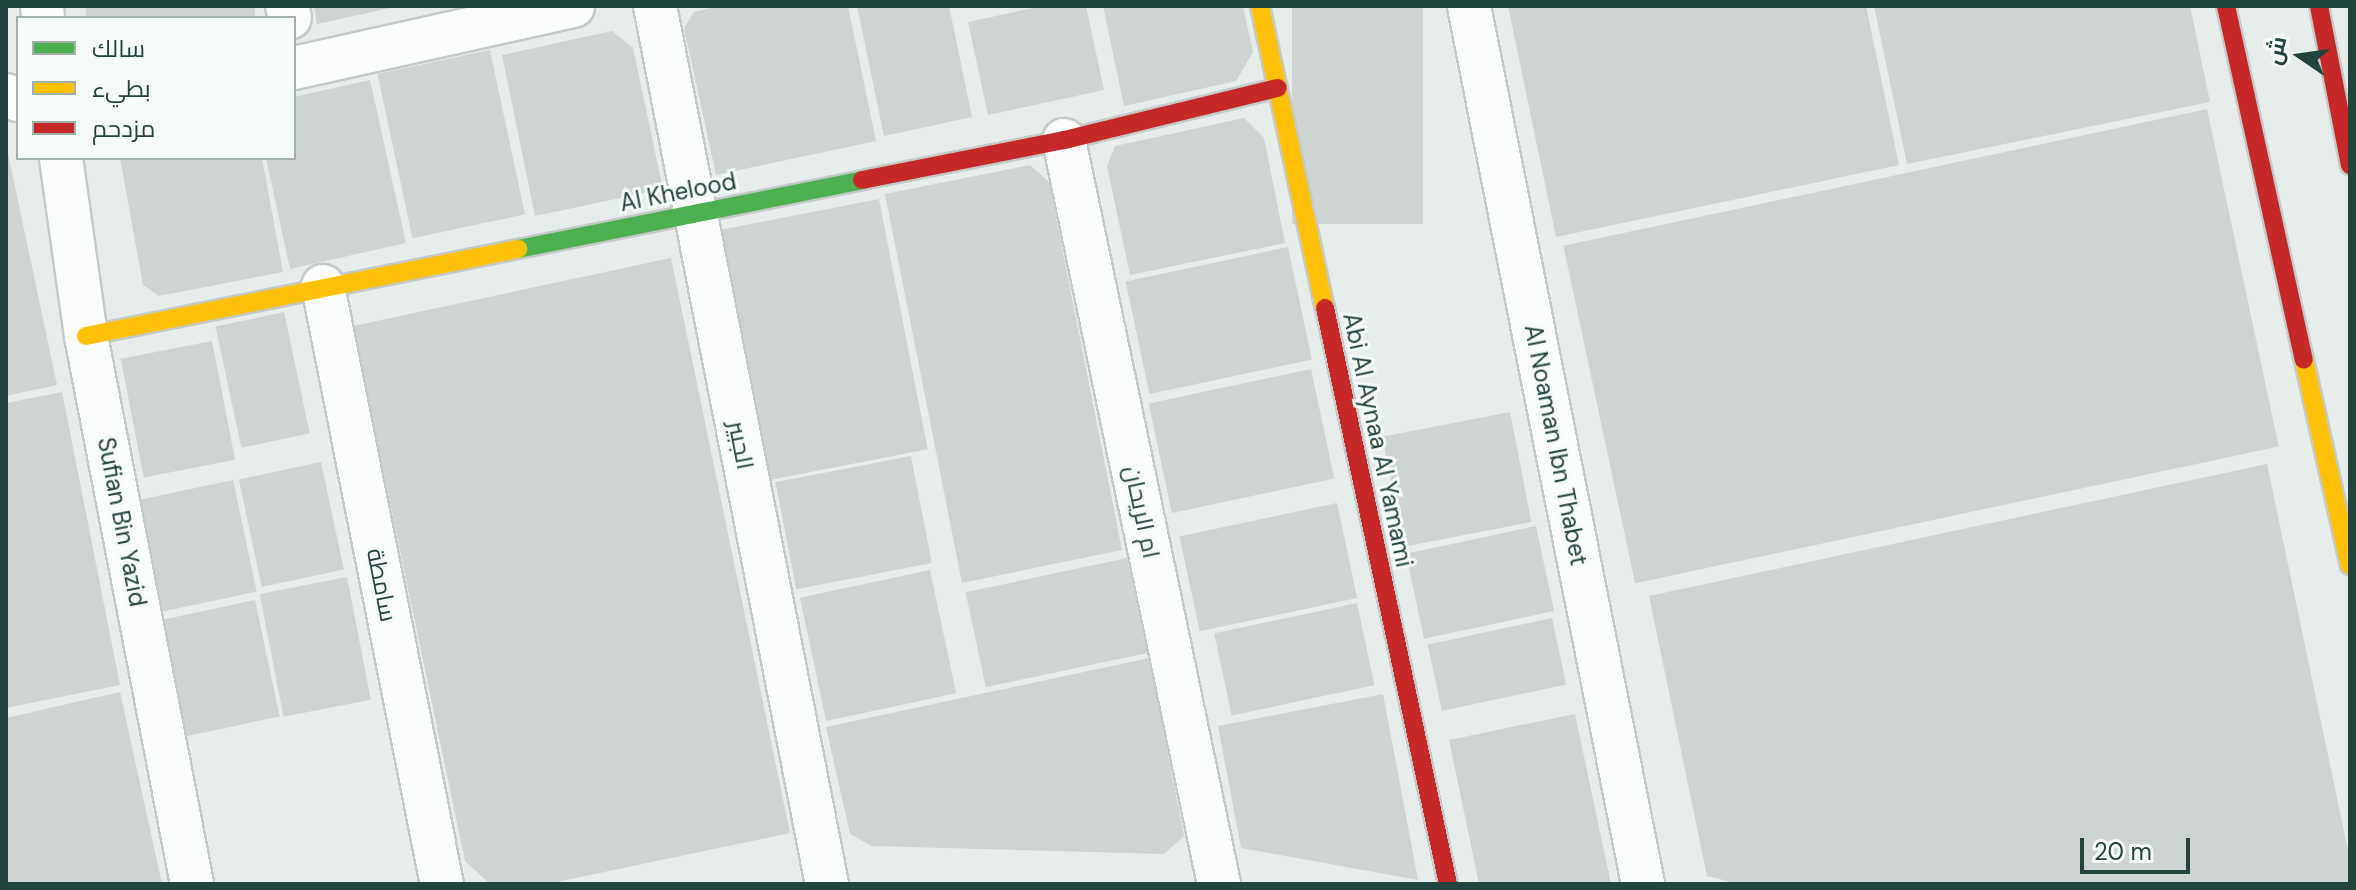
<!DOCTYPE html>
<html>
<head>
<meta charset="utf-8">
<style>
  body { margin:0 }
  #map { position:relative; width:2356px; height:890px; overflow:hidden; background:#e7edeb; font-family:"DM Sans",Cairo,sans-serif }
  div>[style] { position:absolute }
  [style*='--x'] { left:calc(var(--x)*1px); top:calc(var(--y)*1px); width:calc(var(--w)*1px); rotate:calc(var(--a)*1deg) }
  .building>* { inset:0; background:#ced4d2; transform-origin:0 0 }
  .roads { filter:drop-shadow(2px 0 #c4cac8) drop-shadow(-2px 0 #c4cac8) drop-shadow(0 2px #c4cac8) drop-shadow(0 -2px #c4cac8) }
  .street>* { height:42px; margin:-21px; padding:0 21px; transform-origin:21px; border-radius:21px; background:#fbfcfc }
  .fast>* { height:18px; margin:-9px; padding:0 9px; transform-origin:9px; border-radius:9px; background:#4caf50 }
  .slow>* { height:18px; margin:-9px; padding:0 9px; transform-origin:9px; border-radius:9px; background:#ffc107 }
  .jam>* { height:18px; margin:-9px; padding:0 9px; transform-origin:9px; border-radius:9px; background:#c62828 }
  span { translate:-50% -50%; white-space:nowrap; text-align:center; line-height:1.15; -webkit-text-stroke:6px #f6fbf9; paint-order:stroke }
  .street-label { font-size:24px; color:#22433e }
  .frame { position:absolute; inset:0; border:8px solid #22433e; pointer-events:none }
  .legend { position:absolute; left:16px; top:16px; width:280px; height:144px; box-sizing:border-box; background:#f6fbf9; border:2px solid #a1b1ae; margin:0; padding:10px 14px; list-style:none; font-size:24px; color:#22433e }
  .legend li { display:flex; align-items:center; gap:16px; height:40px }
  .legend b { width:40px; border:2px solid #a1b1ae }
  .north { position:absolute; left:2260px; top:16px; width:80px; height:80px; -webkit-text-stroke:6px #f6fbf9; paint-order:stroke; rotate:283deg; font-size:22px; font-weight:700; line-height:32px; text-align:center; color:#22433e }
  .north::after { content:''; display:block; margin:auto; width:28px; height:36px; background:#22433e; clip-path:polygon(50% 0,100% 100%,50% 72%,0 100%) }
  .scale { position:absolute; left:2080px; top:838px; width:110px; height:36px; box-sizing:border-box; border:4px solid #22433e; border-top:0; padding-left:10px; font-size:24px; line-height:28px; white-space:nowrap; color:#22433e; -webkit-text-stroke:6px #f6fbf9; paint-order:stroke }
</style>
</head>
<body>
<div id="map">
  <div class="building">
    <i style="left:86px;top:6px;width:169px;height:12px"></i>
    <i style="clip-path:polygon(314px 6px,395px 6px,395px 7px,317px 24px)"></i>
    <i style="clip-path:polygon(719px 6px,848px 6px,876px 141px,716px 175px,684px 28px,694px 12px)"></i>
    <i style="clip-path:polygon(857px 6px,949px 6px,972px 117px,884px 136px)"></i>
    <i style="clip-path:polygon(1042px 6px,1086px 6px,1104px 90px,988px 115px,968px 22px)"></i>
    <i style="clip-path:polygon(1103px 6px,1243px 6px,1253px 52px,1236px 81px,1124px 106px)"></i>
    <i style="left:1292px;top:6px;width:131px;height:218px"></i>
    <i style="clip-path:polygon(1508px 6px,1866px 6px,1899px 165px,1556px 237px)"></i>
    <i style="clip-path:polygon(1874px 6px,2190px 6px,2210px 102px,1907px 164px)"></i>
    <i style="clip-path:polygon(612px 31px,633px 48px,663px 189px,535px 216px,502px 55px)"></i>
    <i style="left:490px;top:50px;width:168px;height:115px;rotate:78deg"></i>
    <i style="clip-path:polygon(370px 80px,406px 243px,290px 269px,266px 158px,294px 158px,294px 97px)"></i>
    <i style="left:2207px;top:109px;width:345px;height:658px;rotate:78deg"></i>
    <i style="clip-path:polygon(1244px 118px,1264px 138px,1285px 243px,1130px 275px,1107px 166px,1115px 146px)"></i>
    <i style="clip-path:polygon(6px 144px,57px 385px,6px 396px)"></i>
    <i style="clip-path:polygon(120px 158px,262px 158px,283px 272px,159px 296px,143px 285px)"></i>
    <i style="clip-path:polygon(1030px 165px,1049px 182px,1122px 550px,962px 583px,885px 194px)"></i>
    <i style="left:879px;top:199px;width:255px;height:161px;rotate:79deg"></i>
    <i style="left:1288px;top:247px;width:115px;height:166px;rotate:78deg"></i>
    <i style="clip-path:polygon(671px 258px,790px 833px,547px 884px,490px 884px,465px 861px,353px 326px)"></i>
    <i style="left:284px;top:312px;width:124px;height:70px;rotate:78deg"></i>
    <i style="left:212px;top:341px;width:121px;height:93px;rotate:79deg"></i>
    <i style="left:1311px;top:369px;width:112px;height:166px;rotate:78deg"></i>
    <i style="clip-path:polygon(62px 392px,120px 685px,6px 708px,6px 403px)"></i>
    <i style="left:1510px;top:412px;width:112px;height:130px;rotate:79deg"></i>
    <i style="left:911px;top:456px;width:109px;height:138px;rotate:79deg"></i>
    <i style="left:321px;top:462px;width:110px;height:84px;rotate:78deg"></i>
    <i style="clip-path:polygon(2267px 464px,2350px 860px,2350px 884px,1739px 884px,1707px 876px,1649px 596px)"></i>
    <i style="left:233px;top:480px;width:114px;height:96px;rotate:78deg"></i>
    <i style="left:1337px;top:503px;width:97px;height:161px;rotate:78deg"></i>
    <i style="left:1536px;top:526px;width:87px;height:133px;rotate:78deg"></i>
    <i style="left:1127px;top:558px;width:97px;height:165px;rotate:78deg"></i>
    <i style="left:930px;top:570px;width:126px;height:133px;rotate:78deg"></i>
    <i style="left:347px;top:577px;width:125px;height:89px;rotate:79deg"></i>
    <i style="left:255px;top:600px;width:119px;height:97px;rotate:78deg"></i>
    <i style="left:1357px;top:603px;width:84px;height:146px;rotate:78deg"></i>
    <i style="left:1552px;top:618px;width:68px;height:127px;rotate:78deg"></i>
    <i style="clip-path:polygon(1149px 658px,1184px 836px,1164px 854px,872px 846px,850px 834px,826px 727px)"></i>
    <i style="clip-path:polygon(120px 692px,162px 884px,6px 884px,6px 718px)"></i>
    <i style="clip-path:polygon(1383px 694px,1418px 880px,1241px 848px,1218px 726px)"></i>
    <i style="clip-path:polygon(1575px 714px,1611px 884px,1479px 884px,1449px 740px)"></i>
  </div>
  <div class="roads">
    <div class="street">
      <i style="--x:42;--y:6;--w:12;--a:85"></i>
      <i style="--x:287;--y:6;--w:12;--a:76"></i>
      <i style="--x:655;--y:6;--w:895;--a:78.92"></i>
      <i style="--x:1469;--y:6;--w:895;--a:78.79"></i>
      <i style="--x:294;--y:68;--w:286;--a:-12.5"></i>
      <i style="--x:6;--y:95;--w:13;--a:23"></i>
      <i style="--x:1064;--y:140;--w:760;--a:78.23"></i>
      <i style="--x:61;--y:158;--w:180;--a:82"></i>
      <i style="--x:86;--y:336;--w:558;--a:79.05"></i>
      <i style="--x:323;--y:286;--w:610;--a:78.75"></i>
    </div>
    <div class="fast">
      <i style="--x:518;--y:249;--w:351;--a:-11.3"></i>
    </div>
    <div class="slow">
      <i style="--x:1260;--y:6;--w:309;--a:77.9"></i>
      <i style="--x:86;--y:336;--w:441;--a:-11.4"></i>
      <i style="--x:2304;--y:360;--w:210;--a:77.4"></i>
    </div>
    <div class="jam">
      <i style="--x:2226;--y:6;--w:362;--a:77.6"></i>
      <i style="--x:2319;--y:6;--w:162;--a:79"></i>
      <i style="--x:862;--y:180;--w:206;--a:-11.2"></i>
      <i style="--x:1064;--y:140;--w:220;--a:-13.7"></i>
      <i style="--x:1325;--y:308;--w:589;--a:77.95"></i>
    </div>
  </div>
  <div class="street-label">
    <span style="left:678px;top:192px;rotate:-11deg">Al Khelood</span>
    <span style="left:1378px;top:440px;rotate:78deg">Abi Al Aynaa Al Yamami</span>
    <span style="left:741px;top:445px;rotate:79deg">الجبير</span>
    <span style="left:1556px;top:445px;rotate:79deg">Al Noaman Ibn Thabet</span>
    <span style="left:1142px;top:512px;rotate:78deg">ام الريحان</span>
    <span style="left:122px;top:522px;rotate:79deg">Sufian Bin Yazid</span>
    <span style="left:382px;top:585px;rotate:79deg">سامطة</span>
  </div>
  <div class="frame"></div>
  <ul class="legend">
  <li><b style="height:10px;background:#4caf50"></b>سالك</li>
  <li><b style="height:10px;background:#ffc107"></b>بطيء</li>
  <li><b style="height:10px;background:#c62828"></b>مزدحم</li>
  </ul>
  <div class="north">ش</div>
  <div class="scale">20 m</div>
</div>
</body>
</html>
